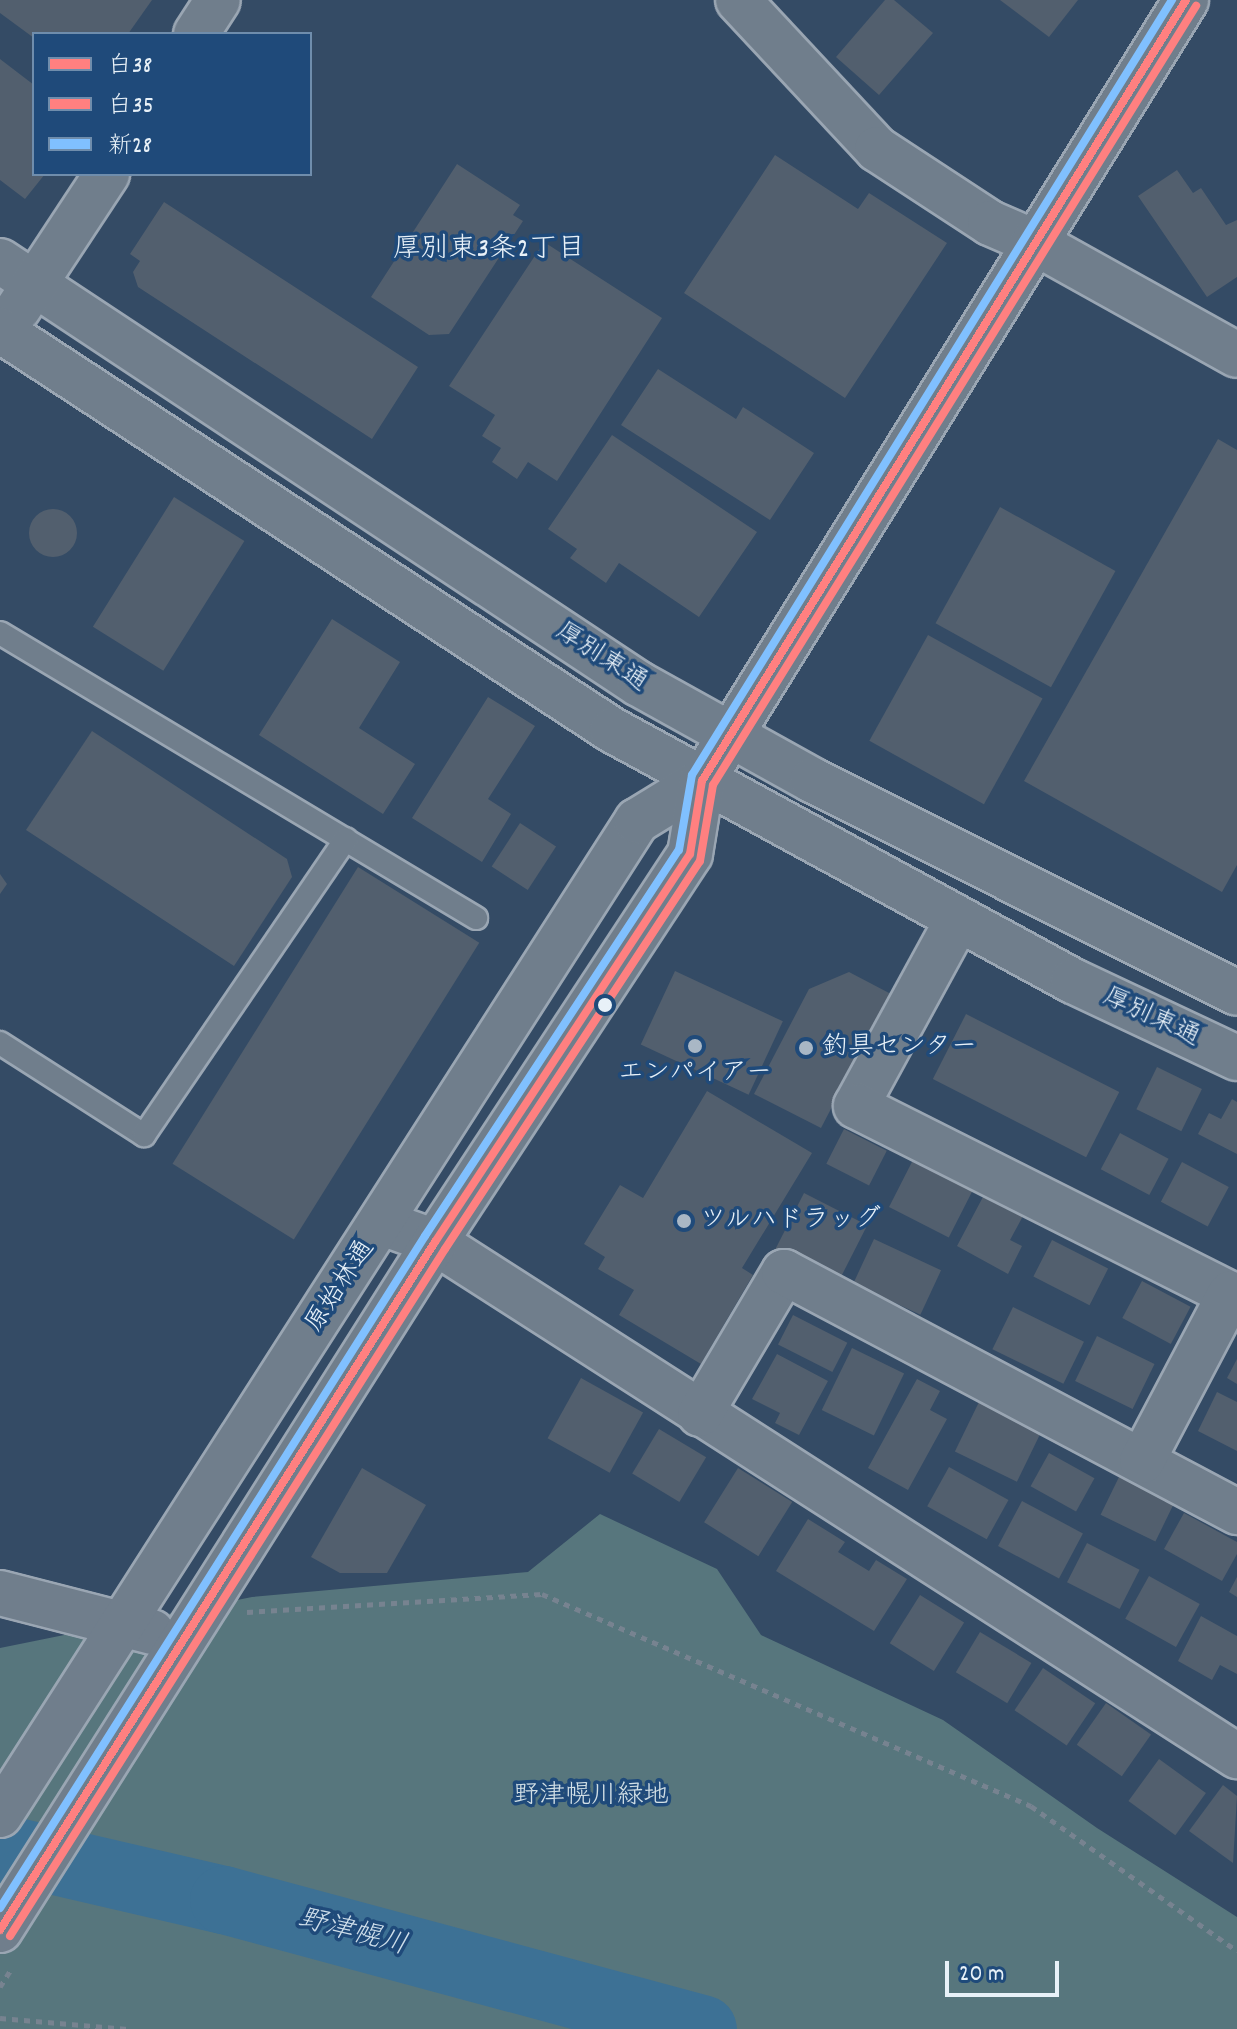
<!DOCTYPE html>
<html>
<head>
<meta charset="utf-8">
<style>
  body { margin:0 }
  #map { position:relative; width:1237px; height:2029px; overflow:hidden; background:#344b65; font-family:Dekko,"Klee One",sans-serif }
  div>[style] { position:absolute }
  [style*='--x'] { left:calc(var(--x)*1px); top:calc(var(--y)*1px); width:calc(var(--w)*1px); rotate:calc(var(--a)*1deg) }
  .green>* { inset:0; background:#57767d }
  .river>* { height:68px; margin:-34px; padding:0 34px; transform-origin:34px; border-radius:34px; background:#3d7195 }
  .building>* { inset:0; background:#525f6e; transform-origin:0 0 }
  .round { border-radius:50% }
  .path>* { height:5px; margin-top:-2.5px; transform-origin:0; background:repeating-linear-gradient(90deg,#778390 0 6px,transparent 0 12px) }
  .roads { filter:drop-shadow(2px 0 #9aa6b3) drop-shadow(-2px 0 #9aa6b3) drop-shadow(0 2px #9aa6b3) drop-shadow(0 -2px #9aa6b3) }
  .service>* { height:22px; margin:-11px; padding:0 11px; transform-origin:11px; border-radius:11px; background:#707e8c }
  .minor>* { height:44px; margin:-22px; padding:0 22px; transform-origin:22px; border-radius:22px; background:#707e8c }
  .tertiary>* { height:44px; margin:-22px; padding:0 22px; transform-origin:22px; border-radius:22px; background:#707e8c }
  .bus-1>* { height:8px; margin:-4px; padding:0 4px; transform-origin:4px; border-radius:4px; background:#ff8080 }
  .bus-2>* { height:8px; margin:-4px; padding:0 4px; transform-origin:4px; border-radius:4px; background:#ff8080 }
  .bus-3>* { height:8px; margin:-4px; padding:0 4px; transform-origin:4px; border-radius:4px; background:#80c0ff }
  .dots>* { width:22px; height:22px; translate:-50% -50%; box-sizing:border-box; border:4px solid #1f4a7a; border-radius:50% }
  span { translate:-50% -50%; white-space:nowrap; text-align:center; line-height:1.15; -webkit-text-stroke:7px #1f4a7a; paint-order:stroke }
  .street-label { font-size:26px; color:#e8f1f8 }
  .poi-label { font-size:26px; color:#e8f1f8 }
  .left { translate:0 -50%; text-align:left }
  .park-label { font-size:26px; color:#d3e0e6 }
  .neighbourhood-label { font-size:28px; color:#e8f1f8 }
  .water-label { font-size:28px; color:#cedeea; font-style:italic }
  .legend { position:absolute; left:32px; top:32px; width:280px; height:144px; box-sizing:border-box; background:#1f4a7a; border:2px solid #6f8dac; margin:0; padding:10px 14px; list-style:none; font-size:24px; color:#e8f1f8 }
  .legend li { display:flex; align-items:center; gap:16px; height:40px }
  .legend b { width:40px; border:2px solid #6f8dac }
  .scale { position:absolute; left:945px; top:1961px; width:114px; height:36px; box-sizing:border-box; border:4px solid #e8f1f8; border-top:0; padding-left:10px; font-size:24px; line-height:28px; white-space:nowrap; color:#e8f1f8; -webkit-text-stroke:6px #1f4a7a; paint-order:stroke }
</style>
</head>
<body>
<div id="map">
  <div class="green">
    <i style="clip-path:polygon(600px 1514px,717px 1569px,761px 1635px,943px 1720px,1097px 1828px,1237px 1917px,1237px 2029px,0 2029px,0 1648px,252px 1597px,528px 1572px)"></i>
  </div>
  <div class="river">
    <i style="--x:0;--y:1848;--w:230;--a:13.1"></i>
    <i style="--x:224;--y:1900;--w:496;--a:15.1"></i>
  </div>
  <div class="building">
    <i style="clip-path:polygon(0 0,152px 0,128px 34px,34px 38px,0 13px)"></i>
    <i style="clip-path:polygon(885px 0,894px 0,933px 33px,879px 95px,836px 57px)"></i>
    <i style="clip-path:polygon(1000px 0,1078px 0,1049px 37px)"></i>
    <i style="clip-path:polygon(0 59px,34px 85px,34px 174px,45px 174px,25px 199px,0 180px)"></i>
    <i style="clip-path:polygon(775px 155px,858px 209px,869px 193px,947px 243px,845px 398px,684px 293px)"></i>
    <i style="clip-path:polygon(457px 164px,520px 205px,513px 215px,523px 221px,449px 334px,429px 335px,371px 297px)"></i>
    <i style="clip-path:polygon(1177px 170px,1193px 193px,1201px 188px,1226px 225px,1237px 220px,1237px 277px,1207px 297px,1138px 196px)"></i>
    <i style="clip-path:polygon(164px 202px,418px 367px,372px 439px,138px 287px,133px 272px,140px 261px,130px 254px)"></i>
    <i style="clip-path:polygon(544px 242px,662px 318px,557px 481px,528px 462px,517px 479px,492px 462px,501px 448px,482px 436px,495px 415px,449px 386px)"></i>
    <i style="clip-path:polygon(658px 369px,736px 419px,743px 407px,814px 453px,770px 520px,621px 425px)"></i>
    <i style="clip-path:polygon(612px 435px,757px 532px,699px 617px,619px 563px,606px 583px,570px 558px,577px 549px,548px 529px)"></i>
    <i style="clip-path:polygon(1218px 439px,1237px 450px,1237px 865px,1222px 892px,1024px 781px)"></i>
    <i style="left:174px;top:497px;width:83px;height:153px;rotate:32deg"></i>
    <i style="left:1000px;top:507px;width:132px;height:133px;rotate:29deg"></i>
    <i class="round" style="left:29px;top:509px;width:48px;height:48px"></i>
    <i style="clip-path:polygon(332px 619px,400px 662px,359px 728px,415px 764px,383px 814px,259px 735px)"></i>
    <i style="left:928px;top:635px;width:131px;height:121px;rotate:29deg"></i>
    <i style="clip-path:polygon(488px 697px,535px 726px,488px 799px,511px 814px,482px 862px,412px 818px)"></i>
    <i style="clip-path:polygon(92px 731px,287px 859px,292px 877px,234px 966px,26px 830px)"></i>
    <i style="left:520px;top:823px;width:43px;height:52px;rotate:33deg"></i>
    <i style="left:358px;top:867px;width:143px;height:350px;rotate:32deg"></i>
    <i style="clip-path:polygon(0 874px,7px 884px,0 894px)"></i>
    <i style="left:675px;top:971px;width:119px;height:81px;rotate:25deg"></i>
    <i style="clip-path:polygon(849px 972px,891px 994px,821px 1128px,754px 1094px,809px 989px)"></i>
    <i style="left:966px;top:1014px;width:172px;height:73px;rotate:27deg"></i>
    <i style="left:1157px;top:1067px;width:50px;height:47px;rotate:26deg"></i>
    <i style="clip-path:polygon(707px 1091px,812px 1153px,742px 1268px,753px 1275px,701px 1364px,619px 1315px,634px 1290px,598px 1269px,605px 1257px,584px 1244px,620px 1185px,643px 1198px)"></i>
    <i style="clip-path:polygon(1232px 1099px,1237px 1102px,1237px 1154px,1198px 1134px,1209px 1113px,1221px 1119px)"></i>
    <i style="left:844px;top:1129px;width:48px;height:39px;rotate:27deg"></i>
    <i style="left:1120px;top:1133px;width:55px;height:41px;rotate:28deg"></i>
    <i style="left:914px;top:1158px;width:67px;height:55px;rotate:27deg"></i>
    <i style="left:1182px;top:1162px;width:53px;height:45px;rotate:28deg"></i>
    <i style="left:804px;top:1193px;width:71px;height:64px;rotate:27deg"></i>
    <i style="clip-path:polygon(984px 1195px,1023px 1216px,1010px 1240px,1022px 1246px,1008px 1274px,957px 1246px)"></i>
    <i style="left:874px;top:1239px;width:74px;height:49px;rotate:25deg"></i>
    <i style="left:1052px;top:1240px;width:63px;height:41px;rotate:27deg"></i>
    <i style="left:1142px;top:1281px;width:55px;height:42px;rotate:28deg"></i>
    <i style="left:1013px;top:1307px;width:79px;height:47px;rotate:26deg"></i>
    <i style="left:793px;top:1315px;width:61px;height:33px;rotate:27deg"></i>
    <i style="left:1097px;top:1336px;width:64px;height:50px;rotate:26deg"></i>
    <i style="left:852px;top:1348px;width:58px;height:69px;rotate:26deg"></i>
    <i style="clip-path:polygon(777px 1354px,828px 1381px,799px 1435px,775px 1423px,780px 1413px,752px 1399px)"></i>
    <i style="clip-path:polygon(1237px 1359px,1237px 1384px,1227px 1378px)"></i>
    <i style="left:581px;top:1378px;width:71px;height:69px;rotate:29deg"></i>
    <i style="clip-path:polygon(917px 1379px,940px 1391px,930px 1410px,947px 1419px,908px 1490px,868px 1468px)"></i>
    <i style="clip-path:polygon(1217px 1392px,1237px 1402px,1237px 1451px,1198px 1431px)"></i>
    <i style="left:979px;top:1402px;width:69px;height:55px;rotate:26deg"></i>
    <i style="left:659px;top:1429px;width:55px;height:52px;rotate:31deg"></i>
    <i style="left:1049px;top:1453px;width:52px;height:38px;rotate:29deg"></i>
    <i style="left:949px;top:1467px;width:68px;height:45px;rotate:29deg"></i>
    <i style="clip-path:polygon(362px 1468px,426px 1505px,387px 1573px,340px 1573px,311px 1557px)"></i>
    <i style="left:738px;top:1468px;width:64px;height:64px;rotate:32deg"></i>
    <i style="left:1119px;top:1477px;width:61px;height:42px;rotate:26deg"></i>
    <i style="left:1022px;top:1501px;width:69px;height:51px;rotate:28deg"></i>
    <i style="clip-path:polygon(1184px 1513px,1237px 1542px,1237px 1554px,1222px 1581px,1164px 1549px)"></i>
    <i style="clip-path:polygon(808px 1519px,845px 1542px,838px 1552px,869px 1571px,876px 1560px,907px 1579px,874px 1631px,776px 1571px)"></i>
    <i style="left:1087px;top:1543px;width:59px;height:44px;rotate:27deg"></i>
    <i style="left:1149px;top:1576px;width:58px;height:49px;rotate:29deg"></i>
    <i style="clip-path:polygon(1237px 1577px,1237px 1597px,1229px 1592px)"></i>
    <i style="left:920px;top:1595px;width:52px;height:57px;rotate:32deg"></i>
    <i style="clip-path:polygon(1201px 1616px,1237px 1636px,1237px 1674px,1220px 1665px,1212px 1680px,1178px 1661px)"></i>
    <i style="left:980px;top:1632px;width:60px;height:47px;rotate:31deg"></i>
    <i style="left:1043px;top:1668px;width:63px;height:51px;rotate:34deg"></i>
    <i style="left:1106px;top:1703px;width:55px;height:51px;rotate:35deg"></i>
    <i style="left:1159px;top:1759px;width:58px;height:52px;rotate:36deg"></i>
    <i style="clip-path:polygon(1223px 1785px,1237px 1796px,1233px 1863px,1189px 1831px)"></i>
  </div>
  <div class="path">
    <i style="--x:247;--y:1612;--w:296;--a:-3.5"></i>
    <i style="--x:542;--y:1594;--w:533;--a:23.44"></i>
    <i style="--x:1031;--y:1806;--w:252;--a:35.1"></i>
    <i style="--x:0;--y:1987;--w:22;--a:-58"></i>
    <i style="--x:0;--y:2018;--w:128;--a:4.9"></i>
  </div>
  <div class="roads">
    <div class="service">
      <i style="--x:0;--y:633;--w:555;--a:30.91"></i>
      <i style="--x:0;--y:1043;--w:171;--a:32.6"></i>
      <i style="--x:144;--y:1135;--w:358;--a:-55.7"></i>
    </div>
    <div class="minor">
      <i style="--x:958;--y:919;--w:213;--a:118.6"></i>
      <i style="--x:856;--y:1106;--w:427;--a:26.7"></i>
      <i style="--x:382;--y:1223;--w:56;--a:19.7"></i>
      <i style="--x:435;--y:1242;--w:953;--a:32.66"></i>
      <i style="--x:700;--y:1414;--w:165;--a:-59.4"></i>
      <i style="--x:784;--y:1272;--w:513;--a:27.91"></i>
      <i style="--x:1142;--y:1461;--w:189;--a:-62.2"></i>
    </div>
    <div class="tertiary">
      <i style="--x:738;--y:0;--w:204;--a:47"></i>
      <i style="--x:877;--y:149;--w:135;--a:33.2"></i>
      <i style="--x:990;--y:223;--w:48;--a:23.4"></i>
      <i style="--x:1034;--y:242;--w:232;--a:29.1"></i>
      <i style="--x:196;--y:34;--w:40;--a:-57.1"></i>
      <i style="--x:0;--y:261;--w:766;--a:33.5"></i>
      <i style="--x:639;--y:684;--w:198;--a:29"></i>
      <i style="--x:812;--y:780;--w:475;--a:26.6"></i>
      <i style="--x:18;--y:309;--w:162;--a:-56.6"></i>
      <i style="--x:0;--y:330;--w:731;--a:33.17"></i>
      <i style="--x:612;--y:730;--w:525;--a:28.57"></i>
      <i style="--x:1073;--y:981;--w:181;--a:25.2"></i>
      <i style="--x:0;--y:1593;--w:157;--a:14.4"></i>
      <i style="--x:0;--y:1815;--w:1181;--a:-57.35"></i>
      <i style="--x:637;--y:821;--w:76;--a:-31.6"></i>
      <i style="--x:0;--y:1930;--w:814;--a:-57.7"></i>
      <i style="--x:435;--y:1242;--w:464;--a:-56.7"></i>
      <i style="--x:690;--y:854;--w:74;--a:-80.7"></i>
      <i style="--x:702;--y:781;--w:919;--a:-58.21"></i>
    </div>
  </div>
  <div class="bus-1">
    <i style="--x:0;--y:1930;--w:814;--a:-57.7"></i>
    <i style="--x:435;--y:1242;--w:464;--a:-56.7"></i>
    <i style="--x:690;--y:854;--w:74;--a:-80.7"></i>
    <i style="--x:702;--y:781;--w:919;--a:-58.21"></i>
  </div>
  <div class="bus-2">
    <i style="--x:10;--y:1936;--w:813;--a:-57.66"></i>
    <i style="--x:445;--y:1249;--w:464;--a:-56.7"></i>
    <i style="--x:700;--y:861;--w:77;--a:-80.3"></i>
    <i style="--x:713;--y:785;--w:917;--a:-58.2"></i>
  </div>
  <div class="bus-3">
    <i style="--x:0;--y:1908;--w:795;--a:-57.69"></i>
    <i style="--x:425;--y:1236;--w:462;--a:-56.7"></i>
    <i style="--x:679;--y:850;--w:76;--a:-80.2"></i>
    <i style="--x:692;--y:775;--w:912;--a:-58.23"></i>
  </div>
  <div class="dots">
    <i style="left:605px;top:1005px;background:#e8f1f8"></i>
    <i style="left:695px;top:1046px;background:#a9b7c5"></i>
    <i style="left:806px;top:1048px;background:#a9b7c5"></i>
    <i style="left:684px;top:1221px;background:#a9b7c5"></i>
  </div>
  <div class="street-label">
    <span style="left:601px;top:658px;rotate:33deg">厚別東通</span>
    <span style="left:1151px;top:1018px;rotate:25deg">厚別東通</span>
    <span style="left:341px;top:1287px;rotate:-57deg">原始林通</span>
  </div>
  <div class="poi-label">
    <span class="left" style="left:822px;top:1048px">釣具センター</span>
    <span style="left:695px;top:1074px">エンパイアー</span>
    <span class="left" style="left:700px;top:1221px">ツルハドラッグ</span>
  </div>
  <div class="park-label">
    <span style="left:591px;top:1797px">野津幌川緑地</span>
  </div>
  <div class="neighbourhood-label">
    <span style="left:489px;top:251px">厚別東3条2丁目</span>
  </div>
  <div class="water-label">
    <span style="left:352px;top:1934px;rotate:15deg">野津幌川</span>
  </div>
  <ul class="legend">
  <li><b style="height:10px;background:#ff8080"></b>白38</li>
  <li><b style="height:10px;background:#ff8080"></b>白35</li>
  <li><b style="height:10px;background:#80c0ff"></b>新28</li>
  </ul>
  <div class="scale">20 m</div>
</div>
</body>
</html>
